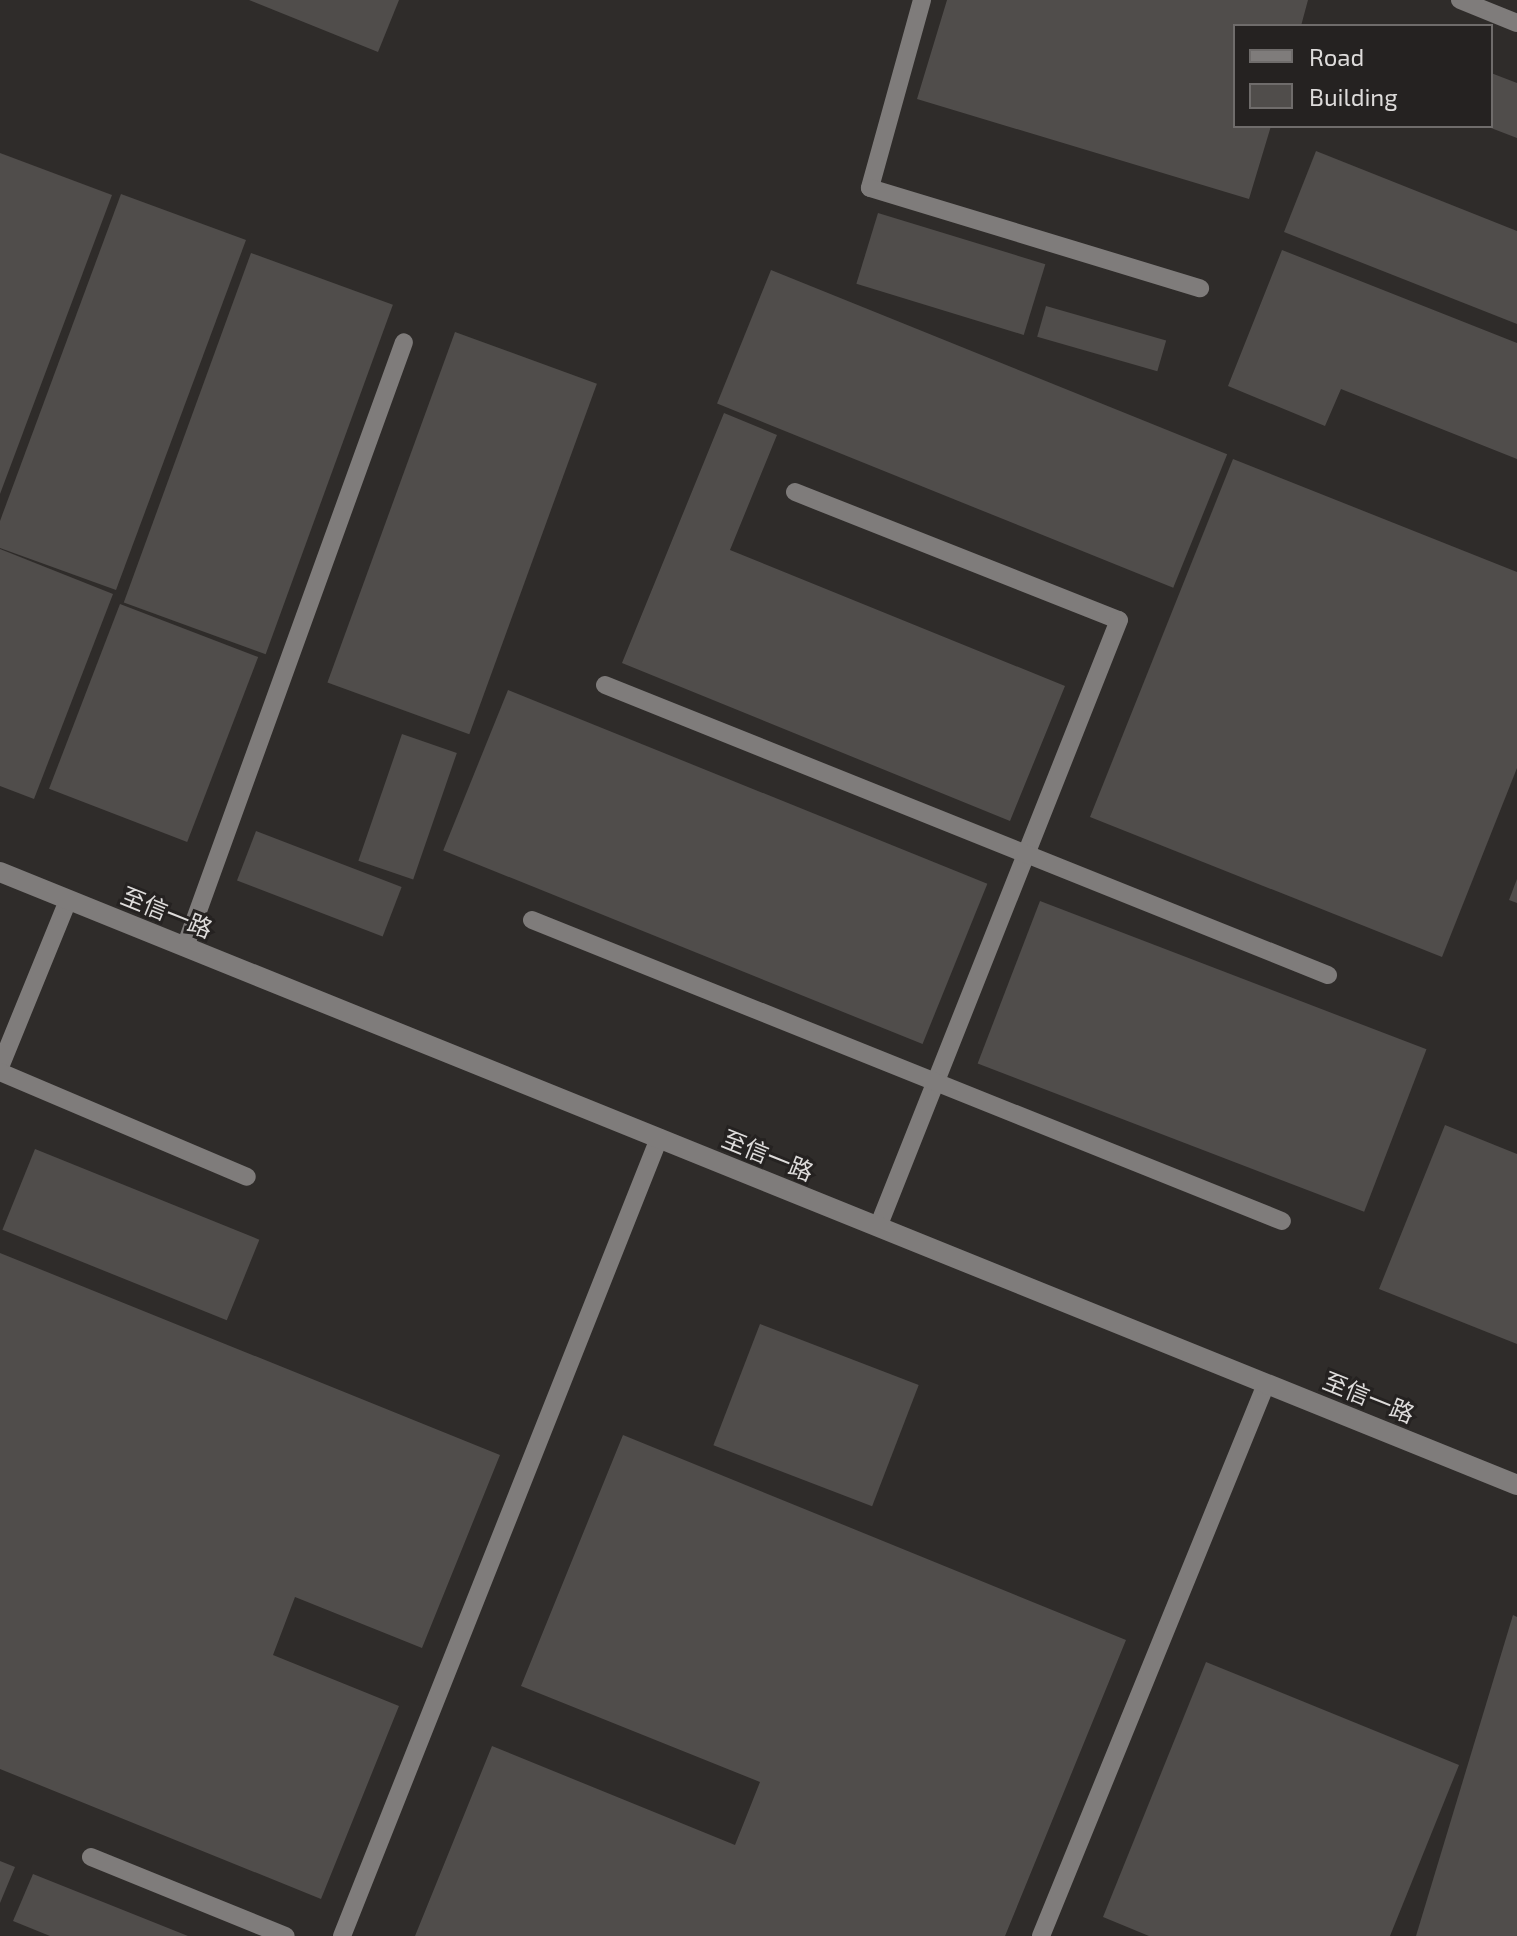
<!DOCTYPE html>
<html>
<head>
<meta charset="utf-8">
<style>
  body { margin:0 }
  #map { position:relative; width:1517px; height:1936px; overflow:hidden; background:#2f2c2a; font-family:"Exo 2","Noto Sans SC",sans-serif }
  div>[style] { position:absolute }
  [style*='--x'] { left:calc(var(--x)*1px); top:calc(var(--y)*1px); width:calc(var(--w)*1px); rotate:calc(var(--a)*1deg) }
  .building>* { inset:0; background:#504d4b; transform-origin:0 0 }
  .lane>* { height:18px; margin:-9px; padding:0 9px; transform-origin:9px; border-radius:9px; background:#7f7c7b }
  .secondary>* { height:20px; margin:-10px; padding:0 10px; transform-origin:10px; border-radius:10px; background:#7f7c7b }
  span { translate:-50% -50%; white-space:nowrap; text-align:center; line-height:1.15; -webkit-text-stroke:6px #252221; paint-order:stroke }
  .street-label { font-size:24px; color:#dedcdb }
  .legend { position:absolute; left:1233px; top:24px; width:260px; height:104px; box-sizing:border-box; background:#252221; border:2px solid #6f6c6b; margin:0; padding:10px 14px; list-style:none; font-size:24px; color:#dedcdb }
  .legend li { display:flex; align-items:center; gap:16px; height:40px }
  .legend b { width:40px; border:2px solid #6f6c6b }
</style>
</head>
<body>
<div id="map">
  <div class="building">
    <i style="clip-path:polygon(249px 0,399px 0,378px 52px)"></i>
    <i style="clip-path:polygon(947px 0,1308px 0,1301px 26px,1235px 26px,1235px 126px,1271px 126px,1249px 199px,917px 99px)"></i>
    <i style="clip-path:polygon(1491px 73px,1517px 83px,1517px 138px,1491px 128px)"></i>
    <i style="clip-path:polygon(1316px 151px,1517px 231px,1517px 324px,1284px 232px)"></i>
    <i style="clip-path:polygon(0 153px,112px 195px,0 494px)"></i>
    <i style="clip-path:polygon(121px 194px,246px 240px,116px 590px,0 548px,0 521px)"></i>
    <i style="left:878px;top:213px;width:175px;height:74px;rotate:17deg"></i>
    <i style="clip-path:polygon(1282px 250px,1517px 343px,1517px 459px,1341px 389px,1325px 426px,1228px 386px)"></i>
    <i style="left:251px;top:253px;width:151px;height:372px;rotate:20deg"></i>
    <i style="left:771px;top:270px;width:492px;height:144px;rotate:22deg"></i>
    <i style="left:1046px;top:306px;width:125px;height:32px;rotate:16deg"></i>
    <i style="left:455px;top:332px;width:151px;height:373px;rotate:20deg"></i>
    <i style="clip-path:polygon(724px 413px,777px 435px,730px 550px,1065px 686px,1010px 821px,622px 663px)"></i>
    <i style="clip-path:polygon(1233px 459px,1517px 572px,1517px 768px,1442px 957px,1090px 817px)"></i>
    <i style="clip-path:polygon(0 549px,113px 594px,34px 799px,0 786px)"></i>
    <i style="left:120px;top:604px;width:148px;height:198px;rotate:21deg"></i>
    <i style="left:508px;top:690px;width:517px;height:173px;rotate:22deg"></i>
    <i style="left:402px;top:734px;width:58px;height:134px;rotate:19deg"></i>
    <i style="left:256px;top:831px;width:156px;height:53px;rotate:21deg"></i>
    <i style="clip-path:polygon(1517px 879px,1517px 903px,1509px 900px)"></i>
    <i style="left:1040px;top:901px;width:414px;height:174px;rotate:21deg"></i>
    <i style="clip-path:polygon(1445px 1125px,1517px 1154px,1517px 1344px,1379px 1289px)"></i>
    <i style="left:35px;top:1149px;width:242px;height:87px;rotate:22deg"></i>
    <i style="clip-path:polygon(0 1253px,500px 1455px,422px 1648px,295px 1597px,273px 1655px,399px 1706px,321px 1899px,0 1769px)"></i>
    <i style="left:760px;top:1324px;width:170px;height:130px;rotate:21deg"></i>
    <i style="clip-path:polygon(623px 1435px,1126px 1640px,1005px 1936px,415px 1936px,492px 1746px,735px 1845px,760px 1782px,521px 1686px)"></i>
    <i style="clip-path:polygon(1513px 1615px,1517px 1617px,1517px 1936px,1416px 1936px)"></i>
    <i style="clip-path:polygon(1206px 1662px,1459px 1765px,1390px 1936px,1149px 1936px,1103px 1917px)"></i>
    <i style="clip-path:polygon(0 1861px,15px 1867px,0 1903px)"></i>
    <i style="clip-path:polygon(33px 1874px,188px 1936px,50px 1936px,13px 1921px)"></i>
  </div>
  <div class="lane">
    <i style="--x:922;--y:0;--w:195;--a:105.5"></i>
    <i style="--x:870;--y:188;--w:345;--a:16.9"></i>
    <i style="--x:1460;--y:0;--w:61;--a:22"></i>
    <i style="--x:795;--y:492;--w:348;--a:21.6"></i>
    <i style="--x:1119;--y:620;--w:653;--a:111.65"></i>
    <i style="--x:605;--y:685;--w:779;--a:21.86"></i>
    <i style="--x:532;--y:920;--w:808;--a:21.87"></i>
    <i style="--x:185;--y:947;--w:643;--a:-70.1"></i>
    <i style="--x:0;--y:1067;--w:180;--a:-67.8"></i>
    <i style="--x:0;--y:1072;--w:268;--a:23"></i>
    <i style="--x:91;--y:1857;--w:210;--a:22.1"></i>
    <i style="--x:342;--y:1936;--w:859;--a:-68.33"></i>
    <i style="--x:1041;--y:1936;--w:596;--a:-67.82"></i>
  </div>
  <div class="secondary">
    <i style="--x:0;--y:872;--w:1636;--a:22"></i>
  </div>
  <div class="street-label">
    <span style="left:167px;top:912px;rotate:22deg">至信一路</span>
    <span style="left:768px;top:1155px;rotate:22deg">至信一路</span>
    <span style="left:1369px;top:1397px;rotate:22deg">至信一路</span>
  </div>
  <ul class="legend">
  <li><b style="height:10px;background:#7f7c7b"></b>Road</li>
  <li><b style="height:22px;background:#504d4b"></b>Building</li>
  </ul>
</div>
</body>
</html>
